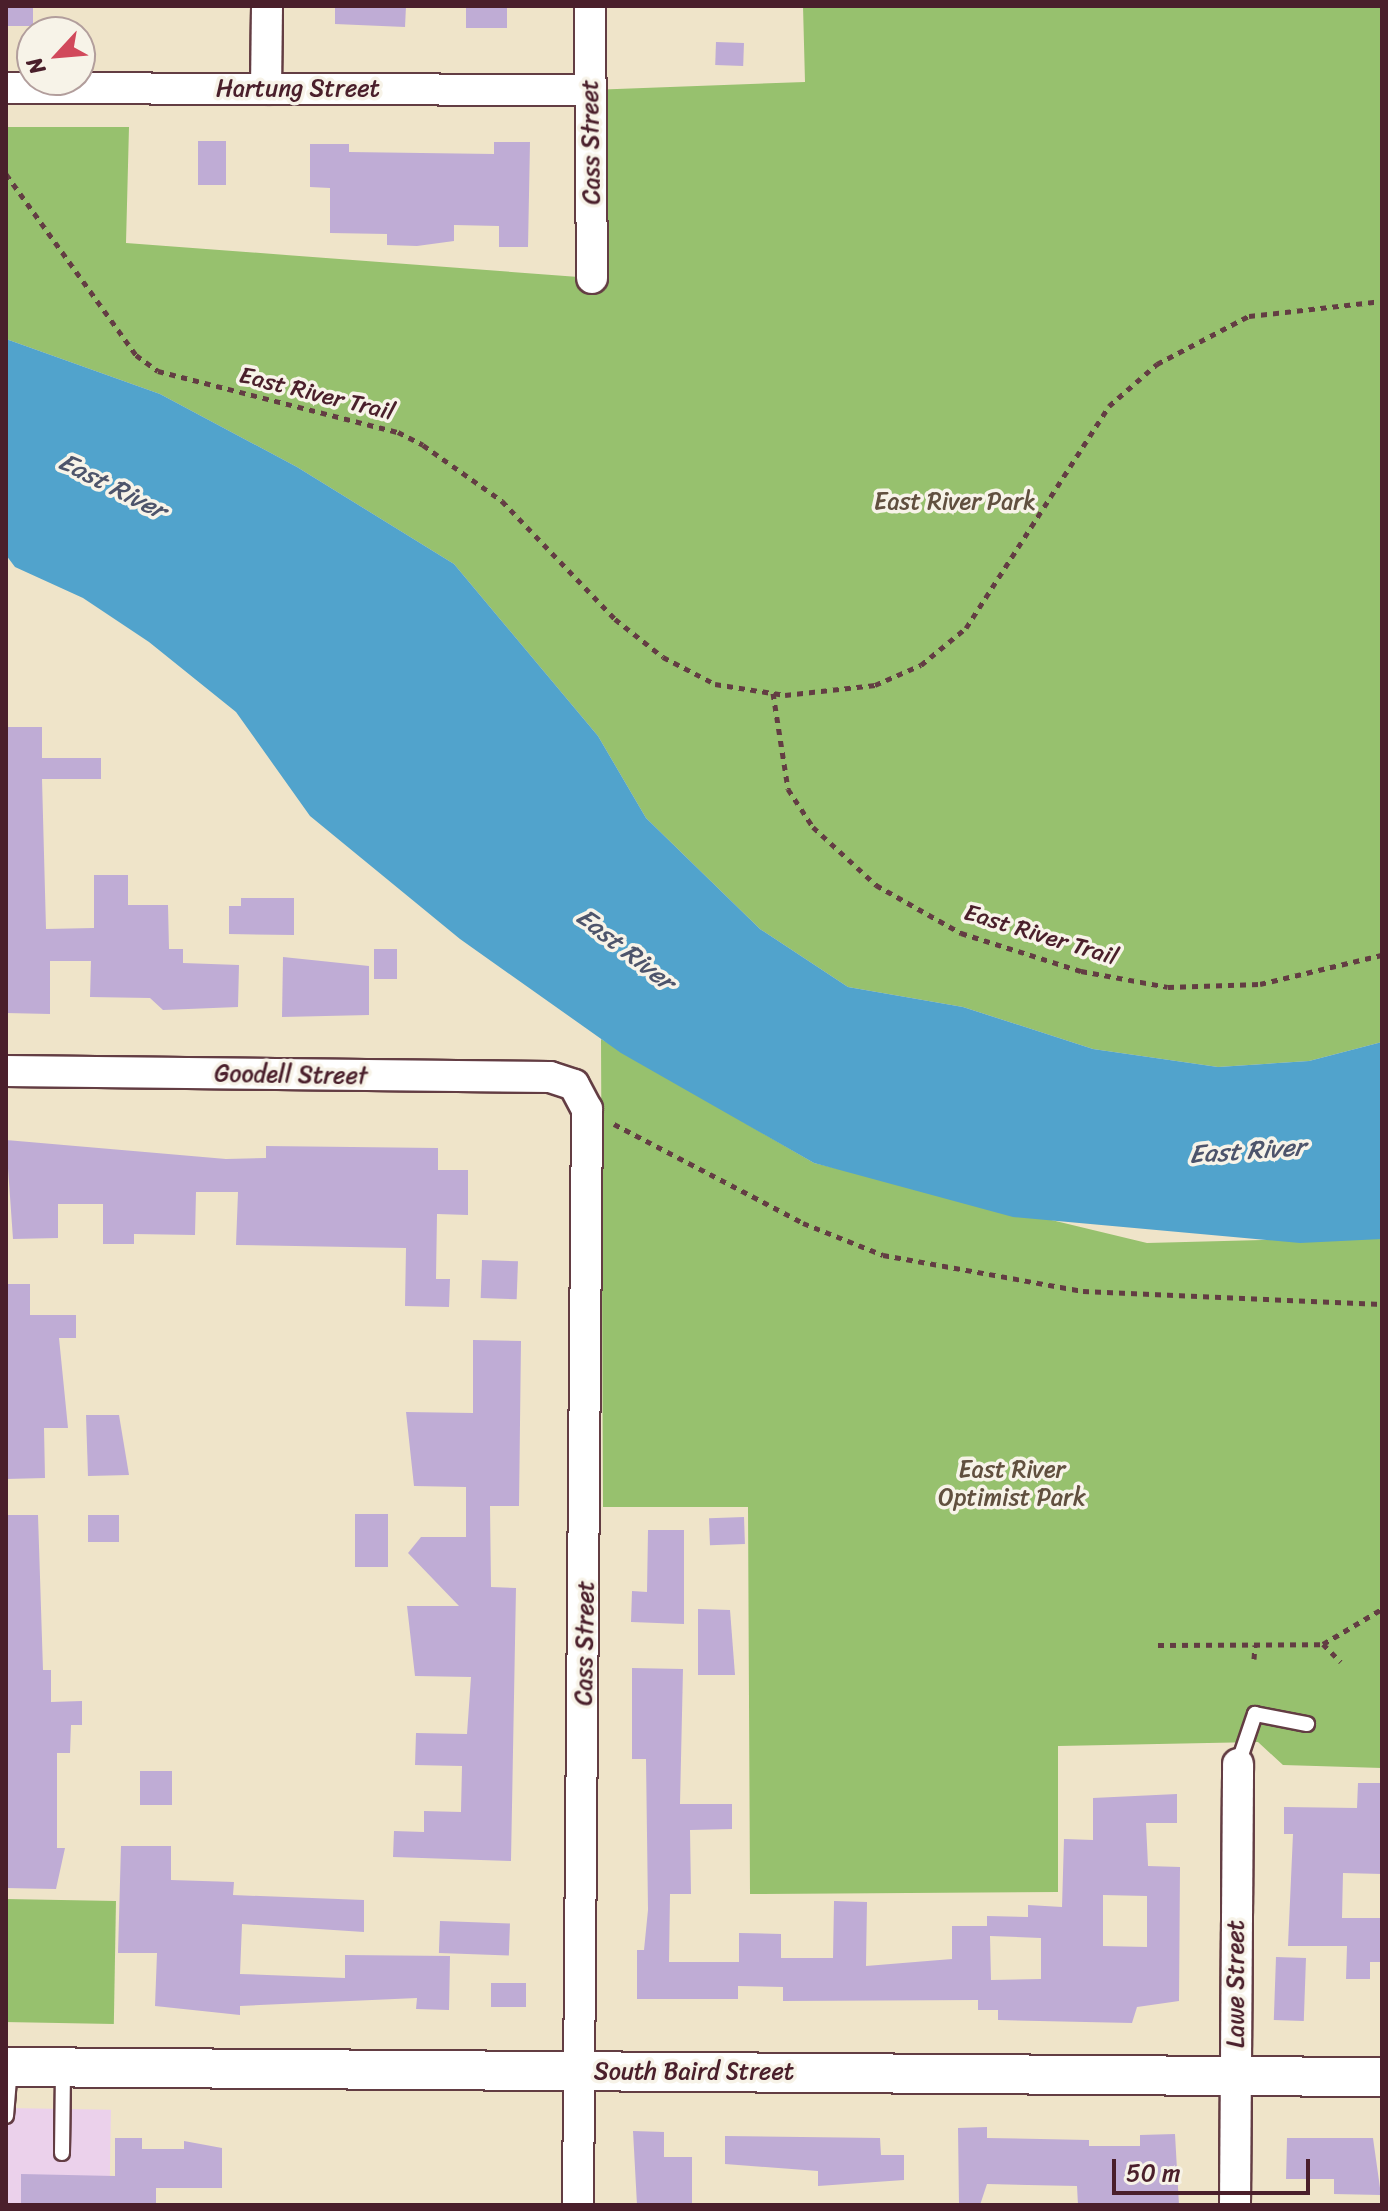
<!DOCTYPE html>
<html>
<head>
<meta charset="utf-8">
<style>
  body { margin:0 }
  #map { position:relative; width:1388px; height:2211px; overflow:hidden; background:#efe4c9; font-family:Sriracha,sans-serif }
  div>[style] { position:absolute }
  [style*='--x'] { left:calc(var(--x)*1px); top:calc(var(--y)*1px); width:calc(var(--w)*1px); rotate:calc(var(--a)*1deg) }
  .built>* { inset:0; background:#ebd1eb; transform-origin:0 0 }
  .green>* { inset:0; background:#97c16e; transform-origin:0 0 }
  .water>* { inset:0; background:#51a3cc }
  .building>* { inset:0; background:#bfacd5; transform-origin:0 0 }
  .path>* { height:5px; margin-top:-2.5px; transform-origin:0; background:repeating-linear-gradient(90deg,#633d43 0 6px,transparent 0 12px) }
  .roads { filter:drop-shadow(2px 0 #633d43) drop-shadow(-2px 0 #633d43) drop-shadow(0 2px #633d43) drop-shadow(0 -2px #633d43) }
  .service>* { height:14px; margin:-7px; padding:0 7px; transform-origin:7px; border-radius:7px; background:#fff }
  .minor>* { height:30px; margin:-15px; padding:0 15px; transform-origin:15px; border-radius:15px; background:#fff }
  .tertiary>* { height:38px; margin:-19px; padding:0 19px; transform-origin:19px; border-radius:19px; background:#fff }
  span { translate:-50% -50%; white-space:nowrap; text-align:center; line-height:1.15; -webkit-text-stroke:7px #f7f3e8; paint-order:stroke }
  .street-label { font-size:24px; color:#4a1f2b }
  .park-label { font-size:24px; color:#61503f }
  .water-label { font-size:26px; color:#4d546b; font-style:italic }
  .frame { position:absolute; inset:0; border:8px solid #4a1f2b; pointer-events:none }
  .north { position:absolute; left:16px; top:16px; width:80px; height:80px; box-sizing:border-box; background:#f7f3e8; border:2px solid #b29e9c; border-radius:50%; rotate:244deg; font-size:22px; font-weight:700; line-height:32px; text-align:center; color:#4a1f2b }
  .north::after { content:''; display:block; margin:auto; width:28px; height:36px; background:#d1495b; clip-path:polygon(50% 0,100% 100%,50% 72%,0 100%) }
  .scale { position:absolute; left:1112px; top:2159px; width:198px; height:36px; box-sizing:border-box; border:4px solid #4a1f2b; border-top:0; padding-left:10px; font-size:24px; line-height:28px; white-space:nowrap; color:#4a1f2b; -webkit-text-stroke:6px #f7f3e8; paint-order:stroke }
</style>
</head>
<body>
<div id="map">
  <div class="built">
    <i style="left:6px;top:2108px;width:105px;height:97px;rotate:1deg"></i>
  </div>
  <div class="green">
    <i style="clip-path:polygon(803px 6px,1382px 6px,1382px 1042px,1309px 1061px,1218px 1067px,1093px 1049px,963px 1007px,848px 987px,760px 929px,646px 818px,598px 736px,454px 564px,297px 467px,160px 394px,6px 339px,6px 127px,129px 127px,126px 243px,592px 278px,590px 90px,805px 82px)"></i>
    <i style="clip-path:polygon(601px 1039px,814px 1163px,1147px 1243px,1382px 1237px,1382px 1768px,1283px 1765px,1258px 1742px,1058px 1746px,1058px 1892px,750px 1894px,748px 1507px,603px 1507px)"></i>
    <i style="left:6px;top:1899px;width:110px;height:123px;rotate:1deg"></i>
  </div>
  <div class="water">
    <i style="clip-path:polygon(6px 339px,160px 394px,297px 467px,454px 564px,598px 736px,646px 818px,760px 929px,848px 987px,963px 1007px,1093px 1049px,1218px 1067px,1309px 1061px,1382px 1042px,1382px 1239px,1300px 1243px,1013px 1217px,814px 1163px,621px 1053px,460px 939px,310px 816px,236px 712px,149px 642px,83px 598px,15px 567px,6px 555px)"></i>
  </div>
  <div class="building">
    <i style="left:6px;top:6px;width:27px;height:20px"></i>
    <i style="clip-path:polygon(335px 6px,406px 6px,405px 27px,335px 24px)"></i>
    <i style="left:466px;top:6px;width:41px;height:22px"></i>
    <i style="left:716px;top:42px;width:28px;height:23px;rotate:2deg"></i>
    <i style="left:198px;top:141px;width:28px;height:44px"></i>
    <i style="clip-path:polygon(494px 142px,530px 142px,528px 247px,499px 247px,499px 226px,454px 225px,454px 241px,417px 246px,387px 245px,387px 234px,330px 233px,330px 188px,310px 187px,310px 144px,349px 144px,349px 152px,494px 154px)"></i>
    <i style="clip-path:polygon(6px 727px,42px 727px,42px 758px,101px 758px,101px 779px,42px 779px,46px 929px,94px 928px,94px 875px,128px 875px,128px 905px,168px 905px,169px 949px,183px 949px,183px 963px,239px 965px,238px 1007px,163px 1010px,150px 998px,90px 997px,91px 961px,50px 961px,50px 1014px,6px 1013px)"></i>
    <i style="clip-path:polygon(241px 898px,294px 898px,294px 935px,229px 934px,229px 906px,241px 906px)"></i>
    <i style="left:374px;top:949px;width:23px;height:30px"></i>
    <i style="clip-path:polygon(283px 957px,369px 966px,369px 1015px,282px 1017px)"></i>
    <i style="clip-path:polygon(6px 1140px,226px 1159px,266px 1158px,266px 1146px,438px 1148px,438px 1170px,468px 1170px,468px 1215px,437px 1214px,436px 1279px,450px 1279px,449px 1307px,405px 1306px,406px 1248px,236px 1245px,238px 1192px,196px 1192px,195px 1235px,134px 1234px,134px 1244px,103px 1244px,103px 1204px,58px 1204px,58px 1238px,13px 1239px)"></i>
    <i style="left:482px;top:1260px;width:36px;height:38px;rotate:2deg"></i>
    <i style="clip-path:polygon(6px 1284px,30px 1284px,30px 1315px,76px 1315px,76px 1338px,59px 1338px,68px 1428px,44px 1428px,45px 1478px,6px 1479px)"></i>
    <i style="clip-path:polygon(473px 1340px,521px 1341px,519px 1506px,490px 1506px,491px 1587px,516px 1588px,511px 1861px,393px 1857px,394px 1831px,424px 1832px,424px 1811px,461px 1812px,462px 1766px,415px 1765px,416px 1733px,467px 1734px,471px 1677px,415px 1676px,407px 1606px,459px 1606px,408px 1553px,421px 1537px,466px 1537px,466px 1487px,414px 1486px,406px 1412px,473px 1413px)"></i>
    <i style="clip-path:polygon(86px 1415px,119px 1415px,129px 1475px,88px 1476px)"></i>
    <i style="left:355px;top:1514px;width:33px;height:53px"></i>
    <i style="clip-path:polygon(6px 1515px,38px 1515px,43px 1670px,51px 1670px,51px 1702px,82px 1701px,82px 1725px,71px 1725px,70px 1753px,57px 1753px,57px 1848px,65px 1848px,56px 1889px,6px 1888px)"></i>
    <i style="left:88px;top:1515px;width:31px;height:27px"></i>
    <i style="left:744px;top:1517px;width:27px;height:35px;rotate:88deg"></i>
    <i style="clip-path:polygon(648px 1530px,684px 1530px,684px 1624px,631px 1622px,632px 1591px,647px 1592px)"></i>
    <i style="clip-path:polygon(698px 1609px,730px 1610px,735px 1675px,698px 1675px)"></i>
    <i style="clip-path:polygon(evenodd,632px 1668px,683px 1669px,680px 1804px,732px 1804px,732px 1829px,690px 1830px,691px 1894px,670px 1894px,669px 1962px,739px 1962px,739px 1933px,781px 1934px,781px 1958px,833px 1958px,834px 1901px,867px 1902px,866px 1966px,952px 1959px,952px 1926px,987px 1926px,987px 1916px,1028px 1917px,1028px 1905px,1062px 1907px,1064px 1839px,1093px 1840px,1093px 1798px,1177px 1794px,1177px 1823px,1146px 1823px,1148px 1866px,1180px 1867px,1179px 2001px,1137px 2007px,1132px 2023px,998px 2020px,998px 2010px,978px 2010px,978px 2000px,783px 2001px,783px 1987px,738px 1986px,738px 1999px,637px 1999px,637px 1950px,644px 1950px,648px 1910px,646px 1759px,632px 1759px,632px 1668px,1103px 1895px,1147px 1896px,1147px 1947px,1103px 1946px,1103px 1895px,632px 1668px,990px 1936px,1041px 1938px,1041px 1979px,991px 1980px,990px 1936px)"></i>
    <i style="left:140px;top:1771px;width:32px;height:34px"></i>
    <i style="clip-path:polygon(1358px 1783px,1382px 1783px,1382px 1874px,1343px 1873px,1342px 1918px,1382px 1918px,1382px 1962px,1370px 1962px,1370px 1979px,1346px 1979px,1347px 1946px,1288px 1946px,1293px 1834px,1284px 1834px,1284px 1807px,1357px 1808px)"></i>
    <i style="clip-path:polygon(121px 1846px,171px 1846px,171px 1880px,234px 1882px,233px 1895px,364px 1900px,364px 1932px,242px 1924px,240px 1974px,345px 1978px,345px 1955px,450px 1956px,449px 2010px,416px 2009px,417px 1998px,240px 2006px,240px 2015px,155px 2006px,157px 1953px,118px 1953px)"></i>
    <i style="left:440px;top:1921px;width:70px;height:32px;rotate:2deg"></i>
    <i style="left:1276px;top:1957px;width:30px;height:63px;rotate:2deg"></i>
    <i style="left:491px;top:1983px;width:35px;height:24px"></i>
    <i style="clip-path:polygon(987px 2127px,987px 2138px,1089px 2140px,1089px 2146px,1140px 2146px,1140px 2135px,1175px 2134px,1179px 2205px,1078px 2205px,1077px 2186px,987px 2184px,980px 2205px,959px 2205px,958px 2128px)"></i>
    <i style="clip-path:polygon(633px 2131px,664px 2132px,664px 2157px,692px 2157px,692px 2205px,637px 2205px)"></i>
    <i style="clip-path:polygon(725px 2136px,880px 2138px,881px 2155px,904px 2155px,904px 2180px,818px 2186px,818px 2171px,725px 2164px)"></i>
    <i style="clip-path:polygon(115px 2138px,142px 2138px,142px 2149px,184px 2149px,184px 2141px,222px 2148px,222px 2188px,156px 2188px,156px 2204px,21px 2205px,21px 2174px,115px 2176px)"></i>
    <i style="clip-path:polygon(1287px 2138px,1373px 2138px,1381px 2195px,1334px 2194px,1334px 2179px,1286px 2179px)"></i>
  </div>
  <div class="path">
    <i style="--x:6;--y:174;--w:223;--a:54.3"></i>
    <i style="--x:136;--y:355;--w:27;--a:36"></i>
    <i style="--x:158;--y:371;--w:248;--a:14.3"></i>
    <i style="--x:398;--y:432;--w:28;--a:27"></i>
    <i style="--x:423;--y:445;--w:97;--a:35.3"></i>
    <i style="--x:502;--y:501;--w:163;--a:46.2"></i>
    <i style="--x:615;--y:619;--w:61;--a:38.4"></i>
    <i style="--x:663;--y:657;--w:59;--a:27.4"></i>
    <i style="--x:715;--y:684;--w:71;--a:8.9"></i>
    <i style="--x:785;--y:695;--w:91;--a:-6.3"></i>
    <i style="--x:875;--y:685;--w:50;--a:-23.5"></i>
    <i style="--x:921;--y:665;--w:58;--a:-39.4"></i>
    <i style="--x:966;--y:628;--w:264;--a:-57.2"></i>
    <i style="--x:1109;--y:406;--w:64;--a:-41.2"></i>
    <i style="--x:1157;--y:364;--w:104;--a:-27.6"></i>
    <i style="--x:1249;--y:316;--w:134;--a:-6.4"></i>
    <i style="--x:773;--y:693;--w:97;--a:81.1"></i>
    <i style="--x:788;--y:789;--w:45;--a:56.7"></i>
    <i style="--x:813;--y:827;--w:86;--a:42.6"></i>
    <i style="--x:876;--y:885;--w:98;--a:29.5"></i>
    <i style="--x:961;--y:933;--w:126;--a:17.6"></i>
    <i style="--x:1081;--y:971;--w:88;--a:10.4"></i>
    <i style="--x:1168;--y:987;--w:92;--a:-1.9"></i>
    <i style="--x:1260;--y:984;--w:125;--a:-13.4"></i>
    <i style="--x:614;--y:1124;--w:213;--a:27.6"></i>
    <i style="--x:803;--y:1223;--w:86;--a:21.8"></i>
    <i style="--x:883;--y:1255;--w:203;--a:10.2"></i>
    <i style="--x:1083;--y:1291;--w:299;--a:2.5"></i>
    <i style="--x:1323;--y:1644;--w:69;--a:-30.7"></i>
    <i style="--x:1158;--y:1645;--w:165;--a:-0.3"></i>
    <i style="--x:1323;--y:1644;--w:25;--a:45"></i>
    <i style="--x:1254;--y:1659;--w:14;--a:-86"></i>
  </div>
  <div class="roads">
    <div class="service">
      <i style="--x:1238;--y:1764;--w:53;--a:-71.2"></i>
      <i style="--x:1255;--y:1714;--w:53;--a:10.9"></i>
      <i style="--x:6;--y:2116;--w:49;--a:-85.3"></i>
      <i style="--x:62;--y:2153;--w:85;--a:-89.3"></i>
    </div>
    <div class="minor">
      <i style="--x:590;--y:6;--w:272;--a:89.6"></i>
      <i style="--x:6;--y:88;--w:584;--a:0.2"></i>
      <i style="--x:266;--y:89;--w:83;--a:-89.3"></i>
      <i style="--x:6;--y:1071;--w:544;--a:0.63"></i>
      <i style="--x:550;--y:1077;--w:25;--a:18"></i>
      <i style="--x:574;--y:1085;--w:27;--a:62"></i>
      <i style="--x:587;--y:1109;--w:1096;--a:90.47"></i>
      <i style="--x:1235;--y:2205;--w:441;--a:-89.6"></i>
    </div>
    <div class="tertiary">
      <i style="--x:6;--y:2067;--w:1376;--a:0.42"></i>
    </div>
  </div>
  <div class="street-label">
    <span style="left:298px;top:89px">Hartung Street</span>
    <span style="left:591px;top:142px;rotate:-91deg">Cass Street</span>
    <span style="left:317px;top:394px;rotate:14deg">East River Trail</span>
    <span style="left:1041px;top:935px;rotate:17deg">East River Trail</span>
    <span style="left:291px;top:1075px;rotate:1deg">Goodell Street</span>
    <span style="left:585px;top:1643px;rotate:-89deg">Cass Street</span>
    <span style="left:1236px;top:1984px;rotate:-90deg">Lawe Street</span>
    <span style="left:694px;top:2072px">South Baird Street</span>
  </div>
  <div class="park-label">
    <span style="left:955px;top:502px">East River Park</span>
    <span style="left:1012px;top:1484px">East River<br>Optimist Park</span>
  </div>
  <div class="water-label">
    <span style="left:112px;top:486px;rotate:27deg">East River</span>
    <span style="left:625px;top:949px;rotate:38deg">East River</span>
    <span style="left:1247px;top:1151px;rotate:-4deg">East River</span>
  </div>
  <div class="frame"></div>
  <div class="north">N</div>
  <div class="scale">50 m</div>
</div>
</body>
</html>
